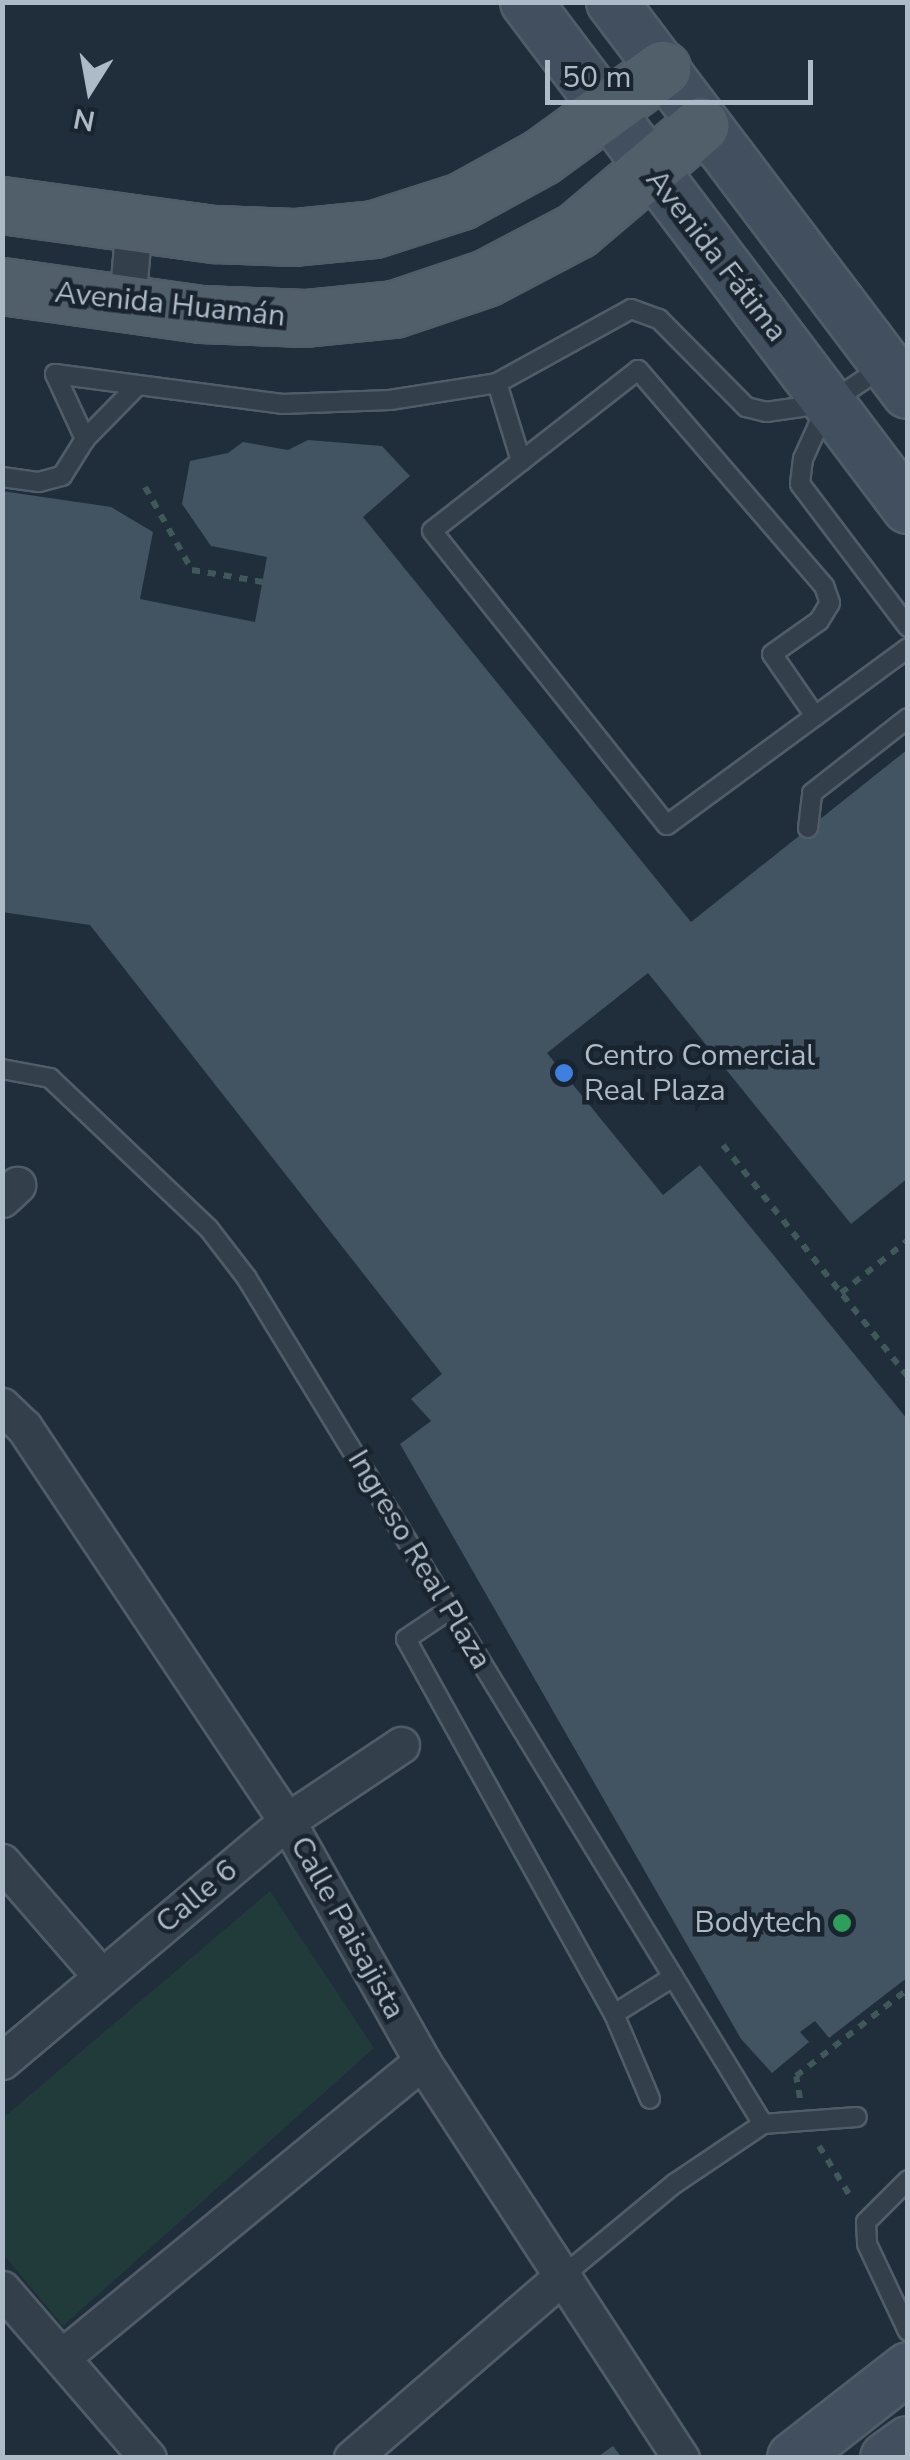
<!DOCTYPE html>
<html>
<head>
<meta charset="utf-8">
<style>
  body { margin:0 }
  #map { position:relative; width:910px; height:2460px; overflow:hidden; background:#1f2e3a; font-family:"Nunito Sans",sans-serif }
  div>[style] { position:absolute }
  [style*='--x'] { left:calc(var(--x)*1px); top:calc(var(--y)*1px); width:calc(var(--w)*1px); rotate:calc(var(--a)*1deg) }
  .green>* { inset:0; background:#213b3b }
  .building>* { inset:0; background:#425362 }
  .path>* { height:6px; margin-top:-3px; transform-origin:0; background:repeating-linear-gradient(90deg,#3f5858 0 8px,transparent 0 16px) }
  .roads { filter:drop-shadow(2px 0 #505d68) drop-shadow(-2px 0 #505d68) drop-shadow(0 2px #505d68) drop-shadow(0 -2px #505d68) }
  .lane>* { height:18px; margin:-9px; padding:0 9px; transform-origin:9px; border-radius:9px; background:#333f4b }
  .street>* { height:35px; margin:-17.5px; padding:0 17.5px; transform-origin:17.5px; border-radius:17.5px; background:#333f4b }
  .secondary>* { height:50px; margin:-25px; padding:0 25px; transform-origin:25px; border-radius:25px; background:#414f5e }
  .primary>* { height:55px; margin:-27.5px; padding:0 27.5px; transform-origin:27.5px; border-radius:27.5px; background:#515f6b }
  .dots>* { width:28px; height:28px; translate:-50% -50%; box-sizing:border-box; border:5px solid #19242f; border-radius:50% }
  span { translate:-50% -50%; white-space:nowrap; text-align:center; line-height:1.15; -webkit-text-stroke:9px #19242f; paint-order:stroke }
  .street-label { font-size:30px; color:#adbac7 }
  .poi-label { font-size:30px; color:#adbac7 }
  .left { translate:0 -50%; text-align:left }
  .right { translate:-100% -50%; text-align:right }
  .frame { position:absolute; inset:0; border:5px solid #adbac7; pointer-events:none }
  .north { position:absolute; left:40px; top:40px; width:100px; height:100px; -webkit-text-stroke:8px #19242f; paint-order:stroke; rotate:191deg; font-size:28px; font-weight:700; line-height:40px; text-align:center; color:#adbac7 }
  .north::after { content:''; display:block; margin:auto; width:35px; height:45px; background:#adbac7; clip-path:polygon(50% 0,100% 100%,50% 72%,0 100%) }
  .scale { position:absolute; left:545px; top:60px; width:268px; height:45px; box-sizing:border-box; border:5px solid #adbac7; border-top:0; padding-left:12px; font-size:30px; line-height:35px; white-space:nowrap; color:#adbac7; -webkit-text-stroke:8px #19242f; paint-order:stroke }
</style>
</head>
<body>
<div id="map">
  <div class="green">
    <i style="clip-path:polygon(270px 1891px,374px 2048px,63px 2326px,3px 2254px,3px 2118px)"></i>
  </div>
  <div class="building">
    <i style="clip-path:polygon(308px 440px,382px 446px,410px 476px,363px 517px,691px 922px,908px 749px,908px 1178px,851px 1224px,648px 973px,547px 1053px,663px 1195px,700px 1165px,908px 1420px,908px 1977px,829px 2038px,815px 2021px,800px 2032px,809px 2042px,772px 2073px,741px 2039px,400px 1444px,431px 1421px,411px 1399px,442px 1374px,90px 925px,2px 912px,2px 491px,111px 507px,153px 532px,140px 599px,255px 622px,267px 557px,211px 546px,182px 504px,190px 461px,228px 453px,243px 442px,288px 450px)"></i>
    <i style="clip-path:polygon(613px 2446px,622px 2458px,596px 2458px)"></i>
  </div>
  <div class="path">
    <i style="--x:145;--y:487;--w:95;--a:60.5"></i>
    <i style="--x:192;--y:570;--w:72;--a:9.6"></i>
    <i style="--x:723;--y:1145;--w:297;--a:51.4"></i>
    <i style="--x:841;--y:1293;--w:85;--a:-38.3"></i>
    <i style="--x:800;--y:2098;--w:22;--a:-100"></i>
    <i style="--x:796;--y:2076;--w:142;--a:-37.8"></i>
    <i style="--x:819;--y:2146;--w:62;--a:58.1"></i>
  </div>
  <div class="roads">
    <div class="lane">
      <i style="--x:55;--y:374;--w:229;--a:7.5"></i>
      <i style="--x:282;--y:404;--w:108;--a:-2.1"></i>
      <i style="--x:390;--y:400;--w:108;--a:-9"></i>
      <i style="--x:497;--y:383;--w:153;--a:-28.9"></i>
      <i style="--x:631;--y:309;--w:30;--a:20"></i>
      <i style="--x:659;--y:319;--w:124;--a:45.3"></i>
      <i style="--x:746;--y:407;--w:21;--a:14"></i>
      <i style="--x:766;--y:412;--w:64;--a:-8.1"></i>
      <i style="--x:829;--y:403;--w:69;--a:-33.7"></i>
      <i style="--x:55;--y:374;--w:72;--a:65.2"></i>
      <i style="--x:497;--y:383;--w:82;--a:72.9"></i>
      <i style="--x:826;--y:408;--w:56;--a:114.3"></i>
      <i style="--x:803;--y:459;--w:25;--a:97"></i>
      <i style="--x:800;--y:484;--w:179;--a:52.9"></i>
      <i style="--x:2;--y:477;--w:37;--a:8"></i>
      <i style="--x:39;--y:482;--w:24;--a:-15"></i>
      <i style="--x:62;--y:476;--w:44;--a:-58.1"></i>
      <i style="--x:85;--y:439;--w:74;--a:-45.5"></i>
      <i style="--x:815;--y:716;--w:75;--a:-124.7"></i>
      <i style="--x:772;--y:654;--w:57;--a:-35.1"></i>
      <i style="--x:819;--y:621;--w:21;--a:-59"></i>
      <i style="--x:830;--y:603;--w:18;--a:-109"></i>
      <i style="--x:824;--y:586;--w:285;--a:-130.7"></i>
      <i style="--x:638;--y:370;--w:261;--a:142"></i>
      <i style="--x:432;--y:531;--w:376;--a:51.4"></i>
      <i style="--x:667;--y:825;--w:299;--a:-36.3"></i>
      <i style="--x:808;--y:828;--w:35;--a:-83"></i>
      <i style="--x:812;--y:793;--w:122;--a:-38"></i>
      <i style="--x:2;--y:1069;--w:49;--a:10.6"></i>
      <i style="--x:50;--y:1078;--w:219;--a:43.5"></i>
      <i style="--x:209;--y:1229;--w:61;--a:52.4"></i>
      <i style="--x:246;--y:1277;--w:992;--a:58.6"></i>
      <i style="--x:449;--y:1610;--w:52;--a:146"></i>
      <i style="--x:406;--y:1639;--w:429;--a:61"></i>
      <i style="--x:614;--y:2014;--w:92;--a:67"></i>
      <i style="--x:614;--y:2014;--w:70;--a:-32.1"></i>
      <i style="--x:908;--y:2180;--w:59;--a:135"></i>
      <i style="--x:866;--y:2222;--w:22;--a:87"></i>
      <i style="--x:867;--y:2244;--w:96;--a:64.8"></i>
      <i style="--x:564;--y:2275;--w:143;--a:-39.6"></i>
      <i style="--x:674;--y:2184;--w:107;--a:-34"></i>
      <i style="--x:763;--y:2124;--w:94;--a:-4.3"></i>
    </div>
    <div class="street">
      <i style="--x:127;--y:303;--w:80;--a:-85"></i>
      <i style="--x:2;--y:1199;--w:21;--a:-43"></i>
      <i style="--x:2;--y:1406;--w:30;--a:44"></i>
      <i style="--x:24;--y:1427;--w:474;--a:56.3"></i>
      <i style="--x:287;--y:1821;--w:275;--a:60.6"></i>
      <i style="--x:422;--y:2061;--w:474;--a:56.9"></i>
      <i style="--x:2;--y:1862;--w:152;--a:49"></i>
      <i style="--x:2;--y:2061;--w:373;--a:-40.1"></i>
      <i style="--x:287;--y:1821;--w:137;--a:-33.7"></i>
      <i style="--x:2;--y:2289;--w:223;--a:49.2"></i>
      <i style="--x:62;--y:2357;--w:466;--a:-39.4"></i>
      <i style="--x:352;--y:2458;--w:280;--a:-40.8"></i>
    </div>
    <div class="secondary">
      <i style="--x:526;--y:2;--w:634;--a:52.95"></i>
      <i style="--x:612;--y:2;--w:490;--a:52.9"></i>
      <i style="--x:793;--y:2458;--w:146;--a:-38"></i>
      <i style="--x:886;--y:2458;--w:27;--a:-36"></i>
    </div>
    <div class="primary">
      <i style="--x:2;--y:205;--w:215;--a:7.8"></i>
      <i style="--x:215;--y:234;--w:79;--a:2.2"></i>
      <i style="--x:294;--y:237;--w:80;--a:-5.7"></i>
      <i style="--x:374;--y:229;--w:91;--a:-17.8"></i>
      <i style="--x:461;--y:201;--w:91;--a:-28.8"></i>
      <i style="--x:541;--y:157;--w:150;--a:-36"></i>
      <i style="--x:2;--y:286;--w:201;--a:8"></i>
      <i style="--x:201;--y:314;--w:104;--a:2.2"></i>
      <i style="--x:305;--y:318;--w:89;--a:-5.8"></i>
      <i style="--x:394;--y:309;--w:97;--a:-18.6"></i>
      <i style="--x:486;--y:278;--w:103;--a:-27.8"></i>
      <i style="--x:577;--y:230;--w:162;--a:-40.3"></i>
    </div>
  </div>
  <div class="dots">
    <i style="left:564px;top:1073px;background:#3f7fe0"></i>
    <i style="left:842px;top:1923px;background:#2e9e5b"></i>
  </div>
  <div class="street-label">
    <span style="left:716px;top:256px;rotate:52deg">Avenida Fátima</span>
    <span style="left:170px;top:305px;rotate:6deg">Avenida Huamán</span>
    <span style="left:419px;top:1560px;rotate:59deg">Ingreso Real Plaza</span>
    <span style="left:197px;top:1897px;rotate:-40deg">Calle 6</span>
    <span style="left:347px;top:1928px;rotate:61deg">Calle Paisajista</span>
  </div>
  <div class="poi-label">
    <span class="left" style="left:584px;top:1073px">Centro Comercial<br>Real Plaza</span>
    <span class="right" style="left:822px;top:1923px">Bodytech</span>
  </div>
  <div class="frame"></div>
  <div class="north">N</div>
  <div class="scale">50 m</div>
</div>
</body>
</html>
